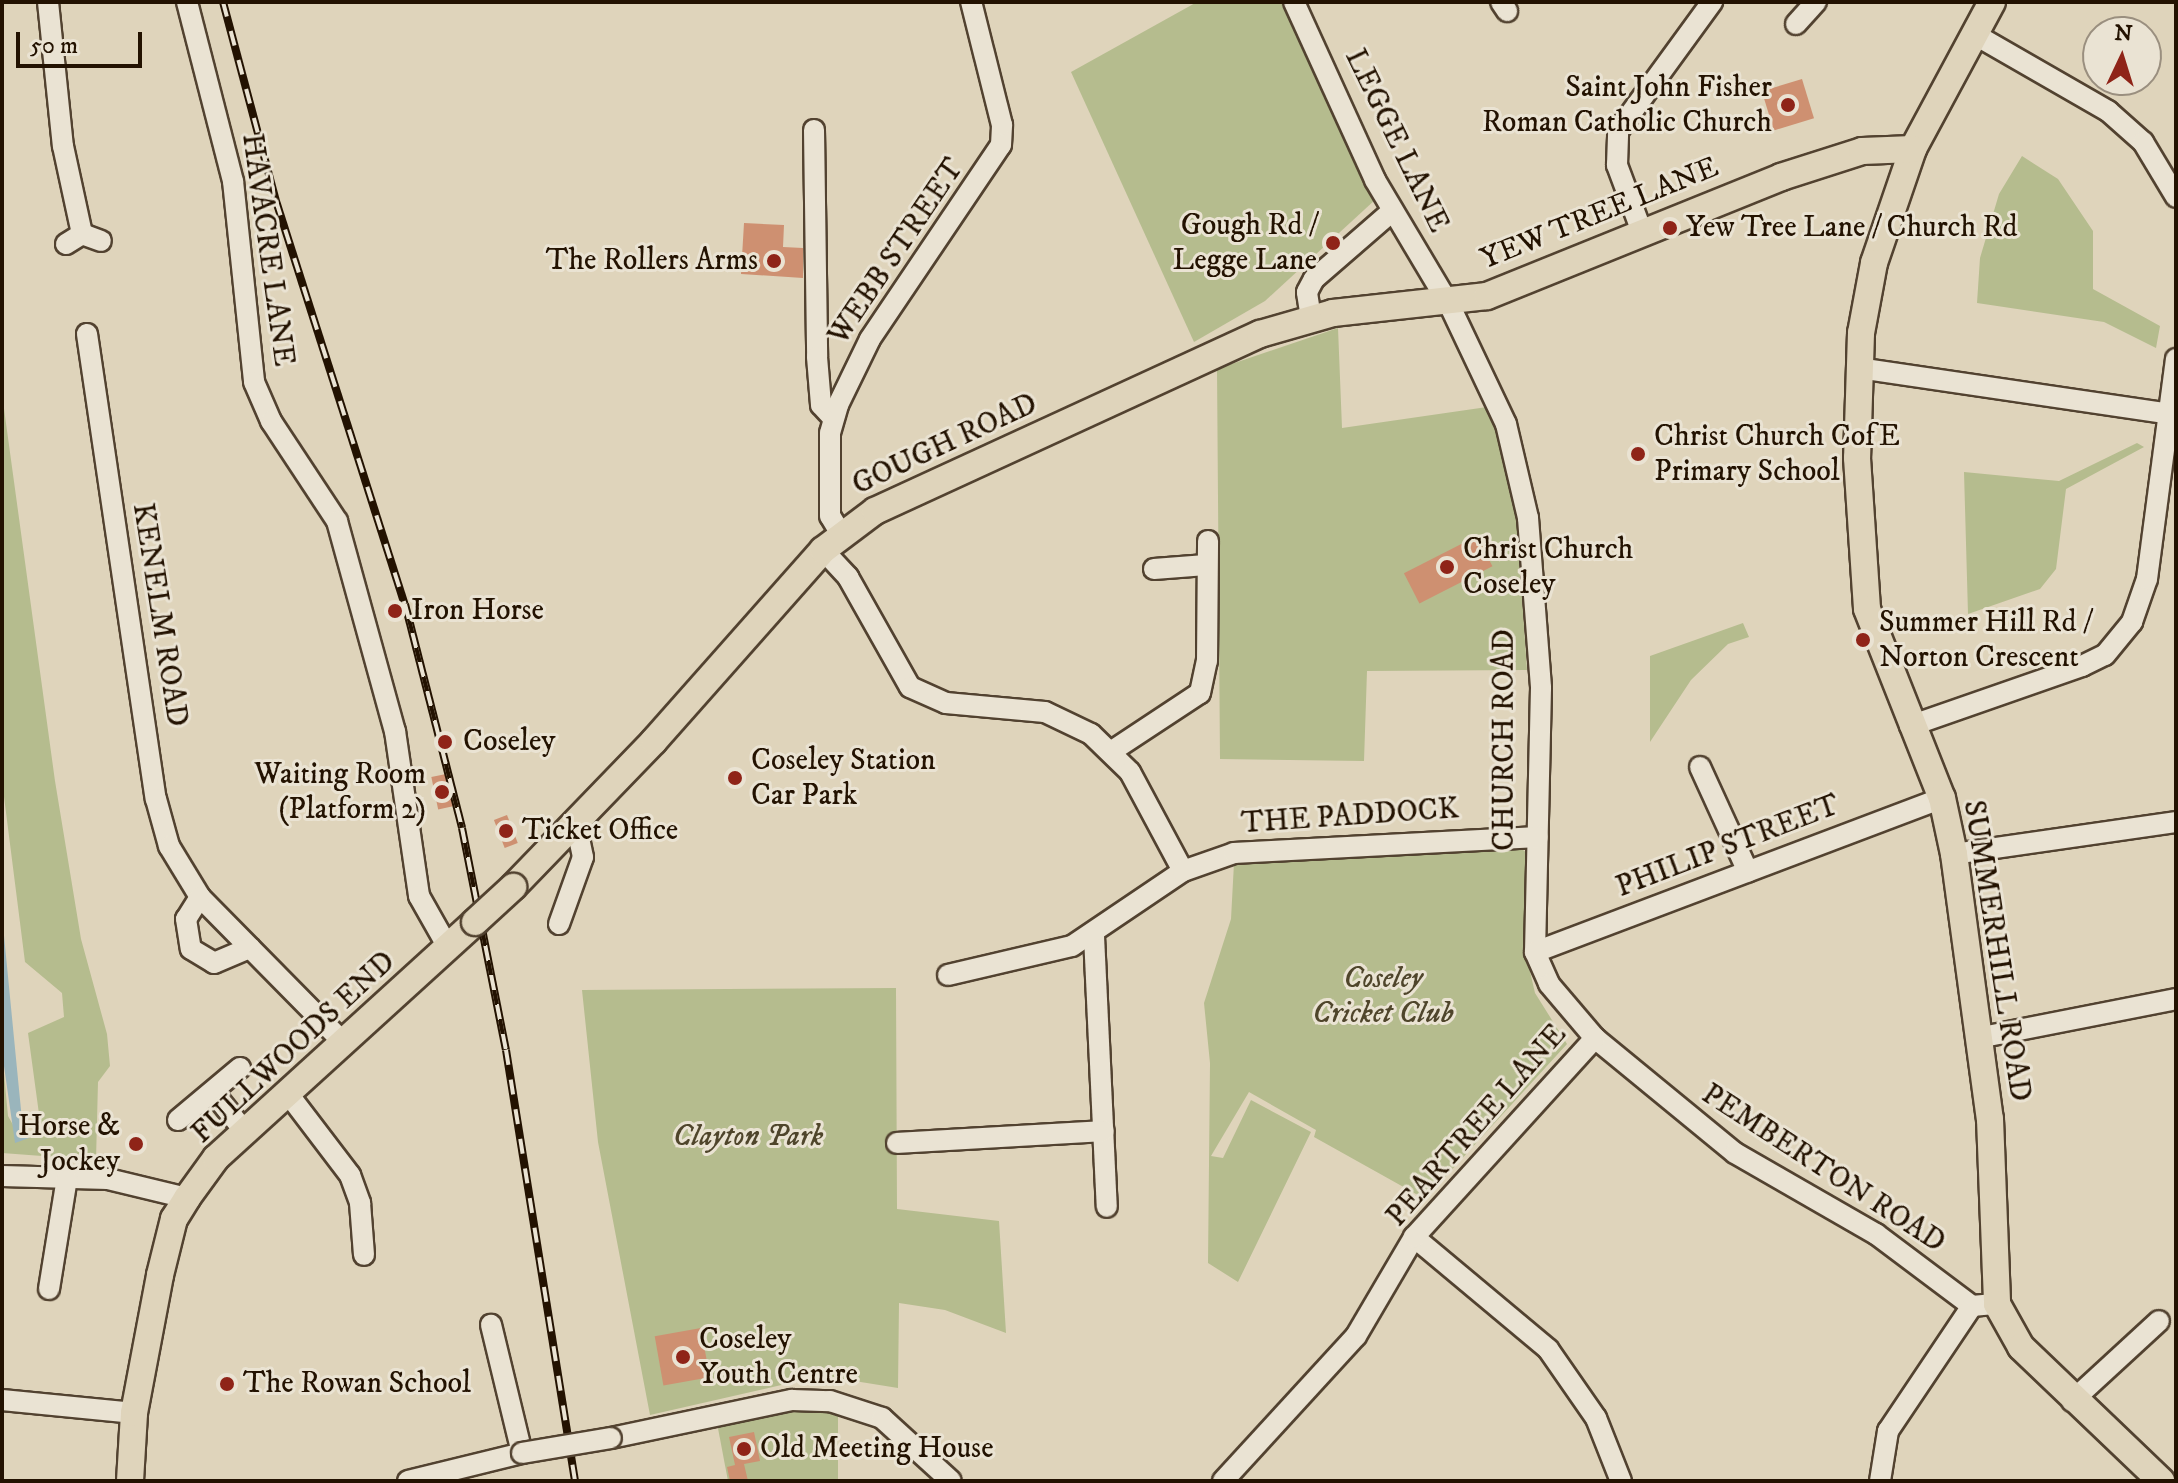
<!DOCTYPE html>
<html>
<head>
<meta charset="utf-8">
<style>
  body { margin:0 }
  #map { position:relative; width:2178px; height:1483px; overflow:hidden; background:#dfd4bb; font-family:"IM FELL DW Pica",serif }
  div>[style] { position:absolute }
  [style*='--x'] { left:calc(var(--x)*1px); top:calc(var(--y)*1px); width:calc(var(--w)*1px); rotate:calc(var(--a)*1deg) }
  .green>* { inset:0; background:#b5bc8e }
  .water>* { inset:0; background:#9ab5bc }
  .building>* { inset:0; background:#ce9071; transform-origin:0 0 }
  .roads { filter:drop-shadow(2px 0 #524230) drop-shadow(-2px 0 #524230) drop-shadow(0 2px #524230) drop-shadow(0 -2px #524230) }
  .minor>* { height:20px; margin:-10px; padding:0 10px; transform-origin:10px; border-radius:10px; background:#eae3d3 }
  .major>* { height:26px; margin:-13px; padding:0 13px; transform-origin:13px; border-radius:13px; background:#dfd4bb }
  .rail>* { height:8px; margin-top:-4px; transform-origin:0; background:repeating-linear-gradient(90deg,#eae3d3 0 15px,#231201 0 30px); box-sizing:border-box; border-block:2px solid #231201 }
  .bridges { filter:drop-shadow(2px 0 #524230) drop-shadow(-2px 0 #524230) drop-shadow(0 2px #524230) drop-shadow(0 -2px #524230) }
  .minor-bridge>* { height:20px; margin:-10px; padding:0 10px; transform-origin:10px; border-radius:10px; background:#eae3d3 }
  .major-bridge>* { height:26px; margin:-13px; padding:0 13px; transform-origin:13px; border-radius:13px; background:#dfd4bb }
  .dots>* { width:22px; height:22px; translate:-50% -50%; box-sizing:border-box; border:4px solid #eae3d3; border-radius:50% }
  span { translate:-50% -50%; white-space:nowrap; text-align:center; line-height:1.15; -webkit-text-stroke:6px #eae3d3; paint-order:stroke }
  .poi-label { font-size:30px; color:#231201 }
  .right { translate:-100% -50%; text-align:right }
  .left { translate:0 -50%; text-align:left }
  .street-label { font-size:30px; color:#231201 }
  .park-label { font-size:30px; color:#4f452b; font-style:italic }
  .frame { position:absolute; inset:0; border:4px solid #231201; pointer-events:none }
  .north { position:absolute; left:2082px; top:16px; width:80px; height:80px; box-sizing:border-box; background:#eae3d3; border:2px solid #9a8f7f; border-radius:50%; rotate:4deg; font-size:22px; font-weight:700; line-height:32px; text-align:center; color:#231201 }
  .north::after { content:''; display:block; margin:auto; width:28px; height:36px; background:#8f2418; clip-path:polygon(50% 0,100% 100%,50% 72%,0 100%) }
  .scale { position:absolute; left:16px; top:32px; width:126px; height:36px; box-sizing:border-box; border:4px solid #231201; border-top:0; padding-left:10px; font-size:24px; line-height:28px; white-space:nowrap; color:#231201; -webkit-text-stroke:6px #eae3d3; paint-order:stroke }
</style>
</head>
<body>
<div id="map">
  <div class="green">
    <i style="clip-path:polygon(1197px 2px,1286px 2px,1376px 199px,1265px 301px,1194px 342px,1071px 72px)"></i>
    <i style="clip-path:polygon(2022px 156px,2058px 179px,2093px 231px,2093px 289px,2160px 326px,2156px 348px,2104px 322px,1977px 303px,1980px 258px,1999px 194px)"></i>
    <i style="clip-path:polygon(1338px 328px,1342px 428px,1494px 406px,1517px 523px,1527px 670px,1367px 671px,1364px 761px,1220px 759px,1217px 369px)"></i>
    <i style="clip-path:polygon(2px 394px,55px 781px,81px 939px,107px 1034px,110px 1066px,98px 1082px,96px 1160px,2px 1153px,2px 1052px,8px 1116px,21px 1139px,42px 1136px,28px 1033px,64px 1017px,62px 993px,25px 962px,2px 781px)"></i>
    <i style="clip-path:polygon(2137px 443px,2144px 447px,2066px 489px,2056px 569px,2040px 589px,1968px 614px,1964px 472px,2059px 481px)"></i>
    <i style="clip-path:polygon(1743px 623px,1749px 637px,1728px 644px,1691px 680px,1650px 742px,1650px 656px)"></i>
    <i style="clip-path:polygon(1515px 844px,1527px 853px,1525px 950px,1535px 993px,1567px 1044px,1425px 1199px,1314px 1137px,1316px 1130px,1249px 1092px,1211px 1156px,1223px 1158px,1251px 1100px,1311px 1132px,1238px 1282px,1208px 1263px,1210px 1063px,1204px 1003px,1231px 919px,1234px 863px,1370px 847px)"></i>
    <i style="clip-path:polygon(896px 988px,897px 1209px,999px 1221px,1006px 1333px,945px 1310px,899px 1303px,898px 1388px,842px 1379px,790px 1383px,650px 1415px,598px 1142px,582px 990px)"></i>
    <i style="clip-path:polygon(838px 1406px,838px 1481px,728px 1481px,717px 1423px)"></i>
  </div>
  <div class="water">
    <i style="clip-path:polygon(2px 915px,22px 1120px,29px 1138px,15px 1143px,2px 1052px)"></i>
  </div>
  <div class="building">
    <i style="left:1802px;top:79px;width:41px;height:42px;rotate:73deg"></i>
    <i style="clip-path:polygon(744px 223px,784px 225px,783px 247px,803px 248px,803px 278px,741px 274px)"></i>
    <i style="left:1477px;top:536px;width:34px;height:82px;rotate:63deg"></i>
    <i style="left:446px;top:774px;width:33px;height:15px;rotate:78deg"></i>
    <i style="left:507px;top:815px;width:30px;height:14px;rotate:69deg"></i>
    <i style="left:701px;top:1328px;width:50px;height:47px;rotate:80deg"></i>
    <i style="clip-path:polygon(754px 1432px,760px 1461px,744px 1464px,748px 1481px,730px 1481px,727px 1467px,735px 1465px,729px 1437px)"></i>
  </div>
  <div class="roads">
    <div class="minor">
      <i style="--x:48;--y:2;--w:145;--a:84.1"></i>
      <i style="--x:63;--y:146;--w:90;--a:77.8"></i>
      <i style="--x:187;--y:2;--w:185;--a:75.6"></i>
      <i style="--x:233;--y:181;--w:202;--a:84"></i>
      <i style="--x:254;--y:382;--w:43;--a:66.4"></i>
      <i style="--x:271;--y:421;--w:120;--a:56.6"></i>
      <i style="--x:337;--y:521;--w:218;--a:74.6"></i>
      <i style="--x:395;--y:731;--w:167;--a:81.7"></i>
      <i style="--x:419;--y:896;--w:61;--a:60.5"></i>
      <i style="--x:1294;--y:2;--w:196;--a:65.5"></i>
      <i style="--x:1375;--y:180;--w:144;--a:59.2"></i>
      <i style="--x:1449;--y:304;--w:133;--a:64.6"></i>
      <i style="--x:1506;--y:424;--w:97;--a:76.8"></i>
      <i style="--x:1528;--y:518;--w:170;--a:85.6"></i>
      <i style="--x:1541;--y:688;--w:264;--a:91.3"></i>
      <i style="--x:1535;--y:952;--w:35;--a:66"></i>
      <i style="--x:1549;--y:984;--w:71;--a:49.6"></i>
      <i style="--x:1595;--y:1038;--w:181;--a:39.4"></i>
      <i style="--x:1735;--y:1153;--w:163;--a:29.9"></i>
      <i style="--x:1876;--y:1234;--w:120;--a:36.9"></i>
      <i style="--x:1972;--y:1306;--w:25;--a:-5"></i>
      <i style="--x:1501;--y:2;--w:11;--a:56"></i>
      <i style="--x:1796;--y:24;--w:30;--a:-48"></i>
      <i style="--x:1974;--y:34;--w:155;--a:29.9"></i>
      <i style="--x:2108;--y:111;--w:47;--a:41.5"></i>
      <i style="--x:2143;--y:142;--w:64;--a:59"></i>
      <i style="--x:814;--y:130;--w:227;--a:89.2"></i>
      <i style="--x:817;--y:357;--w:48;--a:85.2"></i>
      <i style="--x:821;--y:405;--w:18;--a:47"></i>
      <i style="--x:1642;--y:232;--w:72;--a:-110.5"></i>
      <i style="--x:1617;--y:165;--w:34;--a:-88"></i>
      <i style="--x:1618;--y:131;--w:160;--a:-53.9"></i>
      <i style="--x:66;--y:244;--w:19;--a:-32"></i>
      <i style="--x:82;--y:234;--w:20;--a:20"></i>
      <i style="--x:1311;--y:318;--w:26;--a:-99"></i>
      <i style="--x:1307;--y:292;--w:15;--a:-62"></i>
      <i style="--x:1314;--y:279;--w:102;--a:-41"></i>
      <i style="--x:87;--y:334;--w:470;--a:81.6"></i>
      <i style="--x:156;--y:799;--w:49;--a:74.5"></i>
      <i style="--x:169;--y:846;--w:60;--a:58.7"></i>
      <i style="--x:200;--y:897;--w:206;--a:45.4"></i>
      <i style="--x:1859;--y:368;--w:320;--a:8.4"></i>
      <i style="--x:841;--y:534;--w:21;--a:-121"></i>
      <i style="--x:830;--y:516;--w:83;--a:-90"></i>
      <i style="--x:830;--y:433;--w:29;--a:-74"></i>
      <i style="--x:838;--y:405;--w:73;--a:-64.1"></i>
      <i style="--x:870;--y:339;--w:234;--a:-56"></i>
      <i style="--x:1001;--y:145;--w:20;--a:-87"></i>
      <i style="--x:1002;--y:125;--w:127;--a:-104.1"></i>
      <i style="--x:823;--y:550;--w:37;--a:47"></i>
      <i style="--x:848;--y:577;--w:126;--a:60.6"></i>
      <i style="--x:910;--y:687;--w:39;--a:24"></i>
      <i style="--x:946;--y:703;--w:99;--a:5.2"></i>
      <i style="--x:1045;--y:712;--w:51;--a:25.6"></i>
      <i style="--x:1091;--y:734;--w:54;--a:44.3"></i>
      <i style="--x:1130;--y:772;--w:112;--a:61.8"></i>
      <i style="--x:1154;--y:569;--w:52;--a:-4.4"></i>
      <i style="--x:1910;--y:726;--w:182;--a:-19.2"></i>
      <i style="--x:2082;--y:666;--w:25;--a:-26"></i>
      <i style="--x:2105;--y:655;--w:43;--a:-50.7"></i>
      <i style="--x:2132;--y:622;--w:46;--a:-70.8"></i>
      <i style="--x:2147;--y:579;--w:222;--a:-82.5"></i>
      <i style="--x:1112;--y:751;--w:105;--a:-33.4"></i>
      <i style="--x:1200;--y:693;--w:33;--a:-78"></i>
      <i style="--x:1207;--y:661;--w:120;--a:-89.5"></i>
      <i style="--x:1700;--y:767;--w:115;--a:65.4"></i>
      <i style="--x:1954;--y:854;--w:224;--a:-8.2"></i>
      <i style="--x:200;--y:897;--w:26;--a:122"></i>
      <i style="--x:186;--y:919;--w:30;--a:81"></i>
      <i style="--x:191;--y:949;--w:27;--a:31"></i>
      <i style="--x:214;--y:963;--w:39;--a:-23"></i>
      <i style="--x:559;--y:924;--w:71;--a:-70.3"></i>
      <i style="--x:583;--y:857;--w:34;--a:-102"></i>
      <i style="--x:1094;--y:936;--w:271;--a:87.3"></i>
      <i style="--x:1535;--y:952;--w:435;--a:-20.7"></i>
      <i style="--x:948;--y:975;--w:127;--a:-13.2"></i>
      <i style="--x:1072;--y:946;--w:134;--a:-34"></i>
      <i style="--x:1183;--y:871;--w:54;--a:-19.4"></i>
      <i style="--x:1234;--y:853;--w:304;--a:-3"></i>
      <i style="--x:1978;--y:1038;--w:202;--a:-11.1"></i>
      <i style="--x:213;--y:1092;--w:51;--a:51.3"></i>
      <i style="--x:289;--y:1095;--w:101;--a:52.7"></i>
      <i style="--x:350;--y:1175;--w:30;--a:70"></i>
      <i style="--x:360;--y:1203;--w:52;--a:85.6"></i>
      <i style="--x:178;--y:1120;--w:81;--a:-40"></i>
      <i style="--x:897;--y:1143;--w:207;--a:-3.3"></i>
      <i style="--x:2;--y:1176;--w:106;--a:1.6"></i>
      <i style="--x:108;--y:1179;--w:81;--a:13.5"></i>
      <i style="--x:1414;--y:1237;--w:175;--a:39.9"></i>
      <i style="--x:1548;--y:1349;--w:84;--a:55.2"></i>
      <i style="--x:1596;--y:1418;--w:68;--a:68.4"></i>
      <i style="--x:49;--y:1289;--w:112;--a:-80.8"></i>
      <i style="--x:2;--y:1400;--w:133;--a:5.6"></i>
      <i style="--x:2072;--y:1401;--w:118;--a:-42.6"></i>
      <i style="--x:611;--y:1438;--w:185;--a:-11.9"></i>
      <i style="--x:792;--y:1400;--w:38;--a:2"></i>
      <i style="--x:830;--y:1401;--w:55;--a:18.1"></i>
      <i style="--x:882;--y:1418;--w:93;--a:42.4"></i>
      <i style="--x:408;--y:1481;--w:117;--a:-13.8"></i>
      <i style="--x:522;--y:1453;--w:132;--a:-103.6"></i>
      <i style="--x:1223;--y:1481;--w:197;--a:-47.5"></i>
      <i style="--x:1356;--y:1336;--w:115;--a:-59.6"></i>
      <i style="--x:1414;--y:1237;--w:269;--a:-47.7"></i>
      <i style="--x:1880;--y:1481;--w:51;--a:-80.9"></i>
      <i style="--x:1888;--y:1431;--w:151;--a:-56.1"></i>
    </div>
    <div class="major">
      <i style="--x:1992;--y:2;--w:167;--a:118.3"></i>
      <i style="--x:1913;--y:149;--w:120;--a:108.9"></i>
      <i style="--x:1874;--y:263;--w:71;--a:100.5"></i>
      <i style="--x:1861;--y:333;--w:125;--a:91.8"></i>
      <i style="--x:1857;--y:458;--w:151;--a:86.2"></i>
      <i style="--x:1867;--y:609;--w:203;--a:68.4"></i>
      <i style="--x:1942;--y:798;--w:57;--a:77.9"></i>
      <i style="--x:1954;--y:854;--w:267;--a:82.3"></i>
      <i style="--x:1990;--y:1119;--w:185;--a:87.8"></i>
      <i style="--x:1997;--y:1304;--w:49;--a:60.8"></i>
      <i style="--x:2021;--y:1347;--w:194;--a:43.7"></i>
      <i style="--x:513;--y:887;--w:203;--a:-46"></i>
      <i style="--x:654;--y:741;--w:255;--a:-48.5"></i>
      <i style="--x:823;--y:550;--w:65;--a:-36.9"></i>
      <i style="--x:875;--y:511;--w:424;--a:-24.7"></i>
      <i style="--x:1260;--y:334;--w:76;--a:-16"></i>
      <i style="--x:1333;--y:313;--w:155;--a:-6.3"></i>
      <i style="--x:1487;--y:296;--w:317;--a:-22"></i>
      <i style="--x:1781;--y:177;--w:85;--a:-17.8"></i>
      <i style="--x:1862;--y:151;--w:51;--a:-2.2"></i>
      <i style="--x:130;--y:1481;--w:68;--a:-86.6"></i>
      <i style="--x:134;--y:1413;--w:140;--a:-79.3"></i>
      <i style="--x:160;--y:1275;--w:58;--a:-76"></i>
      <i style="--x:174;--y:1219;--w:25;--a:-58"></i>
      <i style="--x:187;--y:1198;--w:49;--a:-54.1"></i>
      <i style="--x:216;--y:1158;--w:350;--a:-42.3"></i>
    </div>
  </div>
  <div class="rail">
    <i style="--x:223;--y:2;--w:206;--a:75.1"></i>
    <i style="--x:276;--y:201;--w:423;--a:72.3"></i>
    <i style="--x:405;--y:604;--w:231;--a:75.7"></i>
    <i style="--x:462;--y:828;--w:226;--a:78.8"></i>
    <i style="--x:506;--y:1050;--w:436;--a:80.9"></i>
  </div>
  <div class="bridges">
    <div class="minor-bridge">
      <i style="--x:522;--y:1453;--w:90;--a:-9.6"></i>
    </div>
    <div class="major-bridge">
      <i style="--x:475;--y:922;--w:52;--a:-42.6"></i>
    </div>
  </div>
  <div class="dots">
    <i style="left:1788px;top:105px;background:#8f2418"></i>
    <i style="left:1670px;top:228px;background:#8f2418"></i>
    <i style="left:1333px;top:243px;background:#8f2418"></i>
    <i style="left:774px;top:261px;background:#8f2418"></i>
    <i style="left:1638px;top:454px;background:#8f2418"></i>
    <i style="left:1447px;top:567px;background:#8f2418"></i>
    <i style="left:395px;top:611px;background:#8f2418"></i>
    <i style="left:1863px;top:640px;background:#8f2418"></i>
    <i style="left:445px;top:742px;background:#8f2418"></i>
    <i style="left:735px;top:778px;background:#8f2418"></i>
    <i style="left:442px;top:792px;background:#8f2418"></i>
    <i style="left:506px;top:831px;background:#8f2418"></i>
    <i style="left:136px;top:1144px;background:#8f2418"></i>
    <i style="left:683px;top:1357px;background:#8f2418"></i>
    <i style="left:227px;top:1384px;background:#8f2418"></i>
    <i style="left:744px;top:1449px;background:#8f2418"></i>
  </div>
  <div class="poi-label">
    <span class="right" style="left:1772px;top:105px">Saint John Fisher<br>Roman Catholic Church</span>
    <span class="right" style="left:1317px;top:243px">Gough Rd /<br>Legge Lane</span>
    <span class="left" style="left:1686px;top:228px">Yew Tree Lane / Church Rd</span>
    <span class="right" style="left:758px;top:261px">The Rollers Arms</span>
    <span class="left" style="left:1654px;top:454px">Christ Church CofE<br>Primary School</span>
    <span class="left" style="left:1463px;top:567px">Christ Church<br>Coseley</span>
    <span class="left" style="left:411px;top:611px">Iron Horse</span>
    <span class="left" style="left:1879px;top:640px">Summer Hill Rd /<br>Norton Crescent</span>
    <span class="left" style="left:463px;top:742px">Coseley</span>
    <span class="left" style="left:751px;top:778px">Coseley Station<br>Car Park</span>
    <span class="right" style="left:426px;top:792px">Waiting Room<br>(Platform 2)</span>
    <span class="left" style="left:522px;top:831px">Ticket Office</span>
    <span class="right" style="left:120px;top:1144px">Horse &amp;<br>Jockey</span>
    <span class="left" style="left:699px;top:1357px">Coseley<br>Youth Centre</span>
    <span class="left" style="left:243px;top:1384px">The Rowan School</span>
    <span class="left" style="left:760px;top:1449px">Old Meeting House</span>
  </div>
  <div class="street-label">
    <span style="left:1396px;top:141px;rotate:64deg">LEGGE LANE</span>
    <span style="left:1600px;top:214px;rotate:-22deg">YEW TREE LANE</span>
    <span style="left:267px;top:250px;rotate:82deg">HAVACRE LANE</span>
    <span style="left:897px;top:252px;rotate:-56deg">WEBB STREET</span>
    <span style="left:945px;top:445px;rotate:-25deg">GOUGH ROAD</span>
    <span style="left:159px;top:615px;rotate:81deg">KENELM ROAD</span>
    <span style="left:1505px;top:740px;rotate:-90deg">CHURCH ROAD</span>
    <span style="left:1350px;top:817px;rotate:-4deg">THE PADDOCK</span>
    <span style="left:1728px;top:847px;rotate:-21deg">PHILIP STREET</span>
    <span style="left:1996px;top:951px;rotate:81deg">SUMMERHILL ROAD</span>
    <span style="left:294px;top:1048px;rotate:-43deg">FULLWOODS END</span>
    <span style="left:1477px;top:1126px;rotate:-49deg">PEARTREE LANE</span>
    <span style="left:1823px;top:1169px;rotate:33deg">PEMBERTON ROAD</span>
  </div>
  <div class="park-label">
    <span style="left:1383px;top:996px">Coseley<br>Cricket Club</span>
    <span style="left:748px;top:1137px">Clayton Park</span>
  </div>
  <div class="frame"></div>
  <div class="north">N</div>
  <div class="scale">50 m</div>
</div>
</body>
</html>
